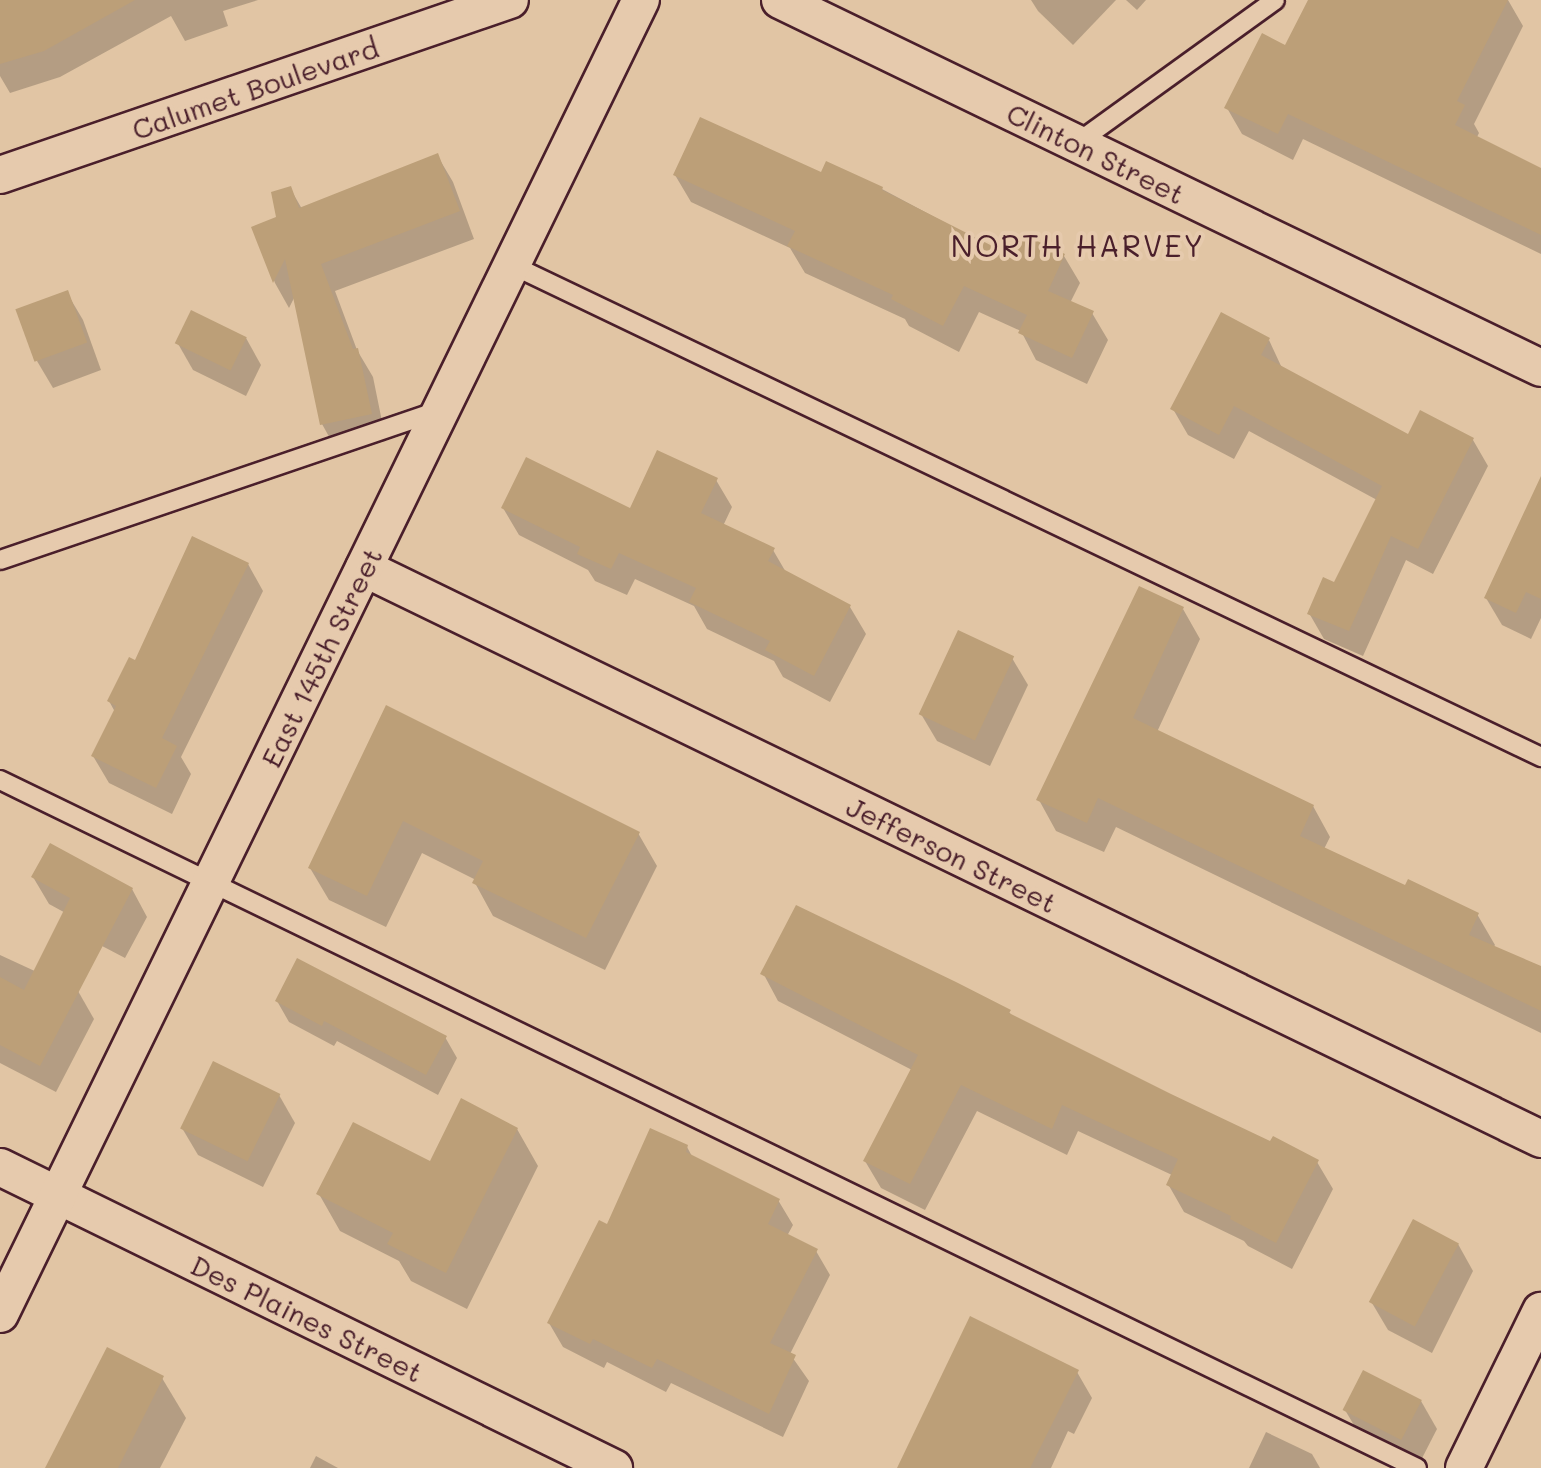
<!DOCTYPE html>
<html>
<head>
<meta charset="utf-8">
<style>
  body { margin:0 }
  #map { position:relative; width:1541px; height:1468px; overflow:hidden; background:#e1c5a4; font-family:Mali,sans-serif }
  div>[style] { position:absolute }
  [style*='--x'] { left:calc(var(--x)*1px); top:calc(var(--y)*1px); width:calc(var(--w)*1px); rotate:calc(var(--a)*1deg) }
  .shadow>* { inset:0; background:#0003 }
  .building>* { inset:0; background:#bc9f78; transform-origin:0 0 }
  .roads { filter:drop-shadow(2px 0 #4a1f2b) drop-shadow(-2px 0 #4a1f2b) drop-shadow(0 2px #4a1f2b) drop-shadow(0 -2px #4a1f2b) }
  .service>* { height:18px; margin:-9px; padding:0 9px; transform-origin:9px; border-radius:9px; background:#e6caad }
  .minor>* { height:36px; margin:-18px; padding:0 18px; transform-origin:18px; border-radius:18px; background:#e6caad }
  span { translate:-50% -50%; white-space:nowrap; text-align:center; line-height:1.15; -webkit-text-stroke:8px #e6caad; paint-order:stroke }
  .street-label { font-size:28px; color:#4a1f2b }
  .neighbourhood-label { font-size:30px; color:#4a1f2b; letter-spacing:2px }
</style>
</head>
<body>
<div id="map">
  <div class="shadow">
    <i style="clip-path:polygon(0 0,258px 0,223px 11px,228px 26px,185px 41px,171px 16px,60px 77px,10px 93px,0 76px)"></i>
    <i style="clip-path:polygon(1031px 0,1116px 0,1073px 45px,1038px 11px)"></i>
    <i style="clip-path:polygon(1126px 0,1146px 0,1137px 10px)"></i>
    <i style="clip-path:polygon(1310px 0,1508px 0,1523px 26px,1474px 124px,1479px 133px,1476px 139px,1541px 171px,1541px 254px,1303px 139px,1293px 160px,1242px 134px,1227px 108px,1286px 48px)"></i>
    <i style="clip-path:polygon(437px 155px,453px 182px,474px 239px,335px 291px,357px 350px,373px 377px,386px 441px,337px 451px,322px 424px,295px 296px,289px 308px,275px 283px,254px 228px,279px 218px,290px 188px,302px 209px)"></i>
    <i style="clip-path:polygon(675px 175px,822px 175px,882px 189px,1013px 259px,1064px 256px,1080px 283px,1070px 303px,1092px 313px,1108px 340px,1087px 384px,1036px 360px,1021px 331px,979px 312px,959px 352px,909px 326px,905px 319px,805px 273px,790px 248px,691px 202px)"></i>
    <i style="clip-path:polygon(67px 293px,83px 320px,101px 370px,53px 388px,37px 361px)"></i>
    <i style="clip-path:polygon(246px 338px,261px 365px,246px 396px,193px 370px,177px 342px)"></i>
    <i style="clip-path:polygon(1269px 340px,1282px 368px,1409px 437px,1473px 440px,1488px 466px,1433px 574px,1406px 560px,1363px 656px,1324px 639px,1309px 613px,1335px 584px,1377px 500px,1249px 431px,1234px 459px,1188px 435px,1173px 409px)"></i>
    <i style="clip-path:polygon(716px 480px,732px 507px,723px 526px,773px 550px,787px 574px,850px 607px,866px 634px,830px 702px,783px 677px,774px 661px,707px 629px,694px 606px,635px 579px,627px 595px,595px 581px,588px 570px,519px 535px,503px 508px,631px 510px)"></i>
    <i style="clip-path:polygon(1541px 481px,1541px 618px,1531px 639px,1502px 625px,1486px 598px)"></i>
    <i style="clip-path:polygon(248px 564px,263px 591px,181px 757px,191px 774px,172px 814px,109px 783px,93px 756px,115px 712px,109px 701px,136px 662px)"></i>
    <i style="clip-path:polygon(1183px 609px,1200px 639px,1157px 732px,1313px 806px,1330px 837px,1324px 849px,1406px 888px,1477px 914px,1495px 945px,1493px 948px,1541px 968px,1541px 1033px,1116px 827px,1104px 852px,1056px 831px,1039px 800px)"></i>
    <i style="clip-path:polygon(1012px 658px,1028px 685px,990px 766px,937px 741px,921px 714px)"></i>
    <i style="clip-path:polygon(387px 708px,638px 833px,657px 866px,605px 970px,493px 916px,475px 883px,476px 880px,422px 853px,386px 927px,329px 900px,310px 868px)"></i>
    <i style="clip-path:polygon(33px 877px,132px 889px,147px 917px,125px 958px,83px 936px,71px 916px,49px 904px)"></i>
    <i style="clip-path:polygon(0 955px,78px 991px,94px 1019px,56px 1092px,0 1063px)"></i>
    <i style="clip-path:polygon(763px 973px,1009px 1012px,1013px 1017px,1271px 1144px,1317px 1162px,1333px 1189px,1292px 1269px,1248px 1246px,1244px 1241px,1184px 1212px,1168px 1184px,1172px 1175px,1078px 1131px,1067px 1155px,977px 1111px,925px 1210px,881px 1188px,865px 1161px,912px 1070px,778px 1001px)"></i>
    <i style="clip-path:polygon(277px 1001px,445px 1037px,457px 1058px,438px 1095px,337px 1041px,334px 1046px,289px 1022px)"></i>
    <i style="clip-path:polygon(279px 1095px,295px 1123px,263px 1187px,198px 1155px,182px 1128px)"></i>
    <i style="clip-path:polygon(517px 1129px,538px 1166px,467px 1309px,411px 1281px,399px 1261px,340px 1231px,319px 1194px,430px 1163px)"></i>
    <i style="clip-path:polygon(687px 1147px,693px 1158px,778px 1200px,793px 1225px,787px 1236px,816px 1251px,830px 1275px,790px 1354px,809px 1381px,783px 1437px,671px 1383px,666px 1392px,607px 1362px,604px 1368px,563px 1347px,549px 1323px,608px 1227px)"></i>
    <i style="clip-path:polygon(1458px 1244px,1473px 1271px,1432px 1353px,1388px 1330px,1372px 1303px)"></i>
    <i style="clip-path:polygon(1077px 1372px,1092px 1398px,1074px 1434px,1068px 1431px,1051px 1468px,899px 1468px)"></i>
    <i style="clip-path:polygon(162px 1378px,186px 1418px,160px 1468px,47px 1468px)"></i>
    <i style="clip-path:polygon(1421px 1401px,1437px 1429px,1418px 1466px,1361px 1437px,1345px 1410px)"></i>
    <i style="clip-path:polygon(1266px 1432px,1312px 1454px,1320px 1468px,1249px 1468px)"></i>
    <i style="clip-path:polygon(316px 1456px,338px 1468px,310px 1468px)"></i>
  </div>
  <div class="building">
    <i style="clip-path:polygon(0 0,135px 0,44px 51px,0 64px)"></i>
    <i style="clip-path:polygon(1308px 0,1508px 0,1457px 101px,1465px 105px,1455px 125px,1541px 168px,1541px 235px,1288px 114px,1278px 134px,1224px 108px,1262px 33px,1285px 45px)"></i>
    <i style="clip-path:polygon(700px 117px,821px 172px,826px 161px,883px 187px,882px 190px,1012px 256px,1022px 234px,1065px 254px,1048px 291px,1094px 311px,1072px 358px,1018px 333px,1027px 315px,964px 286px,943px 326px,891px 299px,893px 295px,787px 246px,795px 231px,673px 175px)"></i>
    <i style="clip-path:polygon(438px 153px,460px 211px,321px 264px,353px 349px,358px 348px,372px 414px,320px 425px,285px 259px,273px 283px,251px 227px,276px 217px,271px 192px,291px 186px,299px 208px)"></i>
    <i style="left:68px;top:290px;width:56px;height:56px;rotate:70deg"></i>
    <i style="left:191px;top:310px;width:62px;height:37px;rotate:26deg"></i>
    <i style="clip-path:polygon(1221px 312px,1270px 338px,1261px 355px,1408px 434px,1420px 410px,1474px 438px,1418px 549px,1391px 536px,1349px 631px,1307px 614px,1323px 577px,1334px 582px,1382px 486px,1234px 406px,1219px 435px,1170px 409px)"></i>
    <i style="clip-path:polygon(657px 450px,718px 478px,701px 513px,775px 548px,768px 561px,851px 605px,814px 676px,765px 650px,770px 641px,689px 602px,696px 588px,619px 553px,611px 569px,577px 554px,580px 547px,501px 508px,526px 457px,630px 508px)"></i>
    <i style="clip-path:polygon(1541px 476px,1541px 599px,1526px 592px,1516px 613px,1484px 598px)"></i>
    <i style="clip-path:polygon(192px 536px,249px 563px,162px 738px,177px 746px,156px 788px,91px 756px,116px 706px,107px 701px,129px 657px,135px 660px)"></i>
    <i style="clip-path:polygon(1139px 586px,1184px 607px,1133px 718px,1314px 805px,1300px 836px,1405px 885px,1408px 879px,1479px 913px,1469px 935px,1541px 966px,1541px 1011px,1098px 798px,1087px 823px,1036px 800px)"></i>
    <i style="left:958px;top:630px;width:62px;height:93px;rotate:25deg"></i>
    <i style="clip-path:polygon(386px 705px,640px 832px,586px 938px,472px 883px,483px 861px,403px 821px,367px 896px,308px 868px)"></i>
    <i style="clip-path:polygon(50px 843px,133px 888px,40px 1066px,0 1045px,0 977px,24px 990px,70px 898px,31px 877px)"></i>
    <i style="clip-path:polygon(796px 905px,956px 982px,1011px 1010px,1009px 1013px,1171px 1094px,1270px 1141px,1273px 1136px,1319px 1160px,1276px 1243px,1230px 1219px,1231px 1216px,1166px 1185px,1178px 1159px,1062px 1105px,1052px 1129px,961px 1085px,910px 1184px,863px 1161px,918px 1055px,760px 974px)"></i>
    <i style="clip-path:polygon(297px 958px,447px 1036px,426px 1075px,324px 1021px,322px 1026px,275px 1001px)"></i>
    <i style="left:213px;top:1061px;width:75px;height:75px;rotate:26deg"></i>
    <i style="clip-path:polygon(461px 1098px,518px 1128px,446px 1273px,387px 1244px,393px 1233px,316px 1194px,353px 1122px,430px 1161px)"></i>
    <i style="clip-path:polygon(650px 1128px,688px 1145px,686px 1152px,780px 1199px,768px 1224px,818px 1249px,770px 1343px,796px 1355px,769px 1414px,657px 1359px,652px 1368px,593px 1339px,590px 1344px,547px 1323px,599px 1220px,607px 1224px)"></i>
    <i style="left:1413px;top:1219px;width:52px;height:94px;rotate:28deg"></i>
    <i style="clip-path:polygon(970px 1316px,1079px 1370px,1030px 1468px,897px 1468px)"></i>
    <i style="clip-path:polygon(107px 1347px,164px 1376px,118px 1468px,45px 1468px)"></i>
    <i style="left:1363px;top:1370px;width:66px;height:45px;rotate:27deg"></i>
  </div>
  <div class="roads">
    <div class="service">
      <i style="--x:1077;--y:143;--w:244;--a:-35.8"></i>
      <i style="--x:512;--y:265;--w:1141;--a:25.55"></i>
      <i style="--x:0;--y:560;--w:465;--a:-18.8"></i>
      <i style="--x:0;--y:780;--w:1575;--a:25.9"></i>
    </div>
    <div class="minor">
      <i style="--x:780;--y:0;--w:845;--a:25.81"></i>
      <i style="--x:0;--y:175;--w:539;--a:-18.94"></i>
      <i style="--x:364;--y:568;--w:1308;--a:25.88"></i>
      <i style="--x:0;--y:1167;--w:684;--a:26.12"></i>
      <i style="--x:0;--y:1314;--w:1462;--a:-64"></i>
      <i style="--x:1464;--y:1468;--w:175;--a:-63.9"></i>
    </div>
  </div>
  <div class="street-label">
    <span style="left:255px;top:88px;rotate:-19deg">Calumet Boulevard</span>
    <span style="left:1096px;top:153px;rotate:26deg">Clinton Street</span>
    <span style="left:321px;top:657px;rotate:-64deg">East 145th Street</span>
    <span style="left:952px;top:854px;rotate:26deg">Jefferson Street</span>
    <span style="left:307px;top:1318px;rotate:26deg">Des Plaines Street</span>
  </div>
  <div class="neighbourhood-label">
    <span style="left:1078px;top:245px">NORTH HARVEY</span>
  </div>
</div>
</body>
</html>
